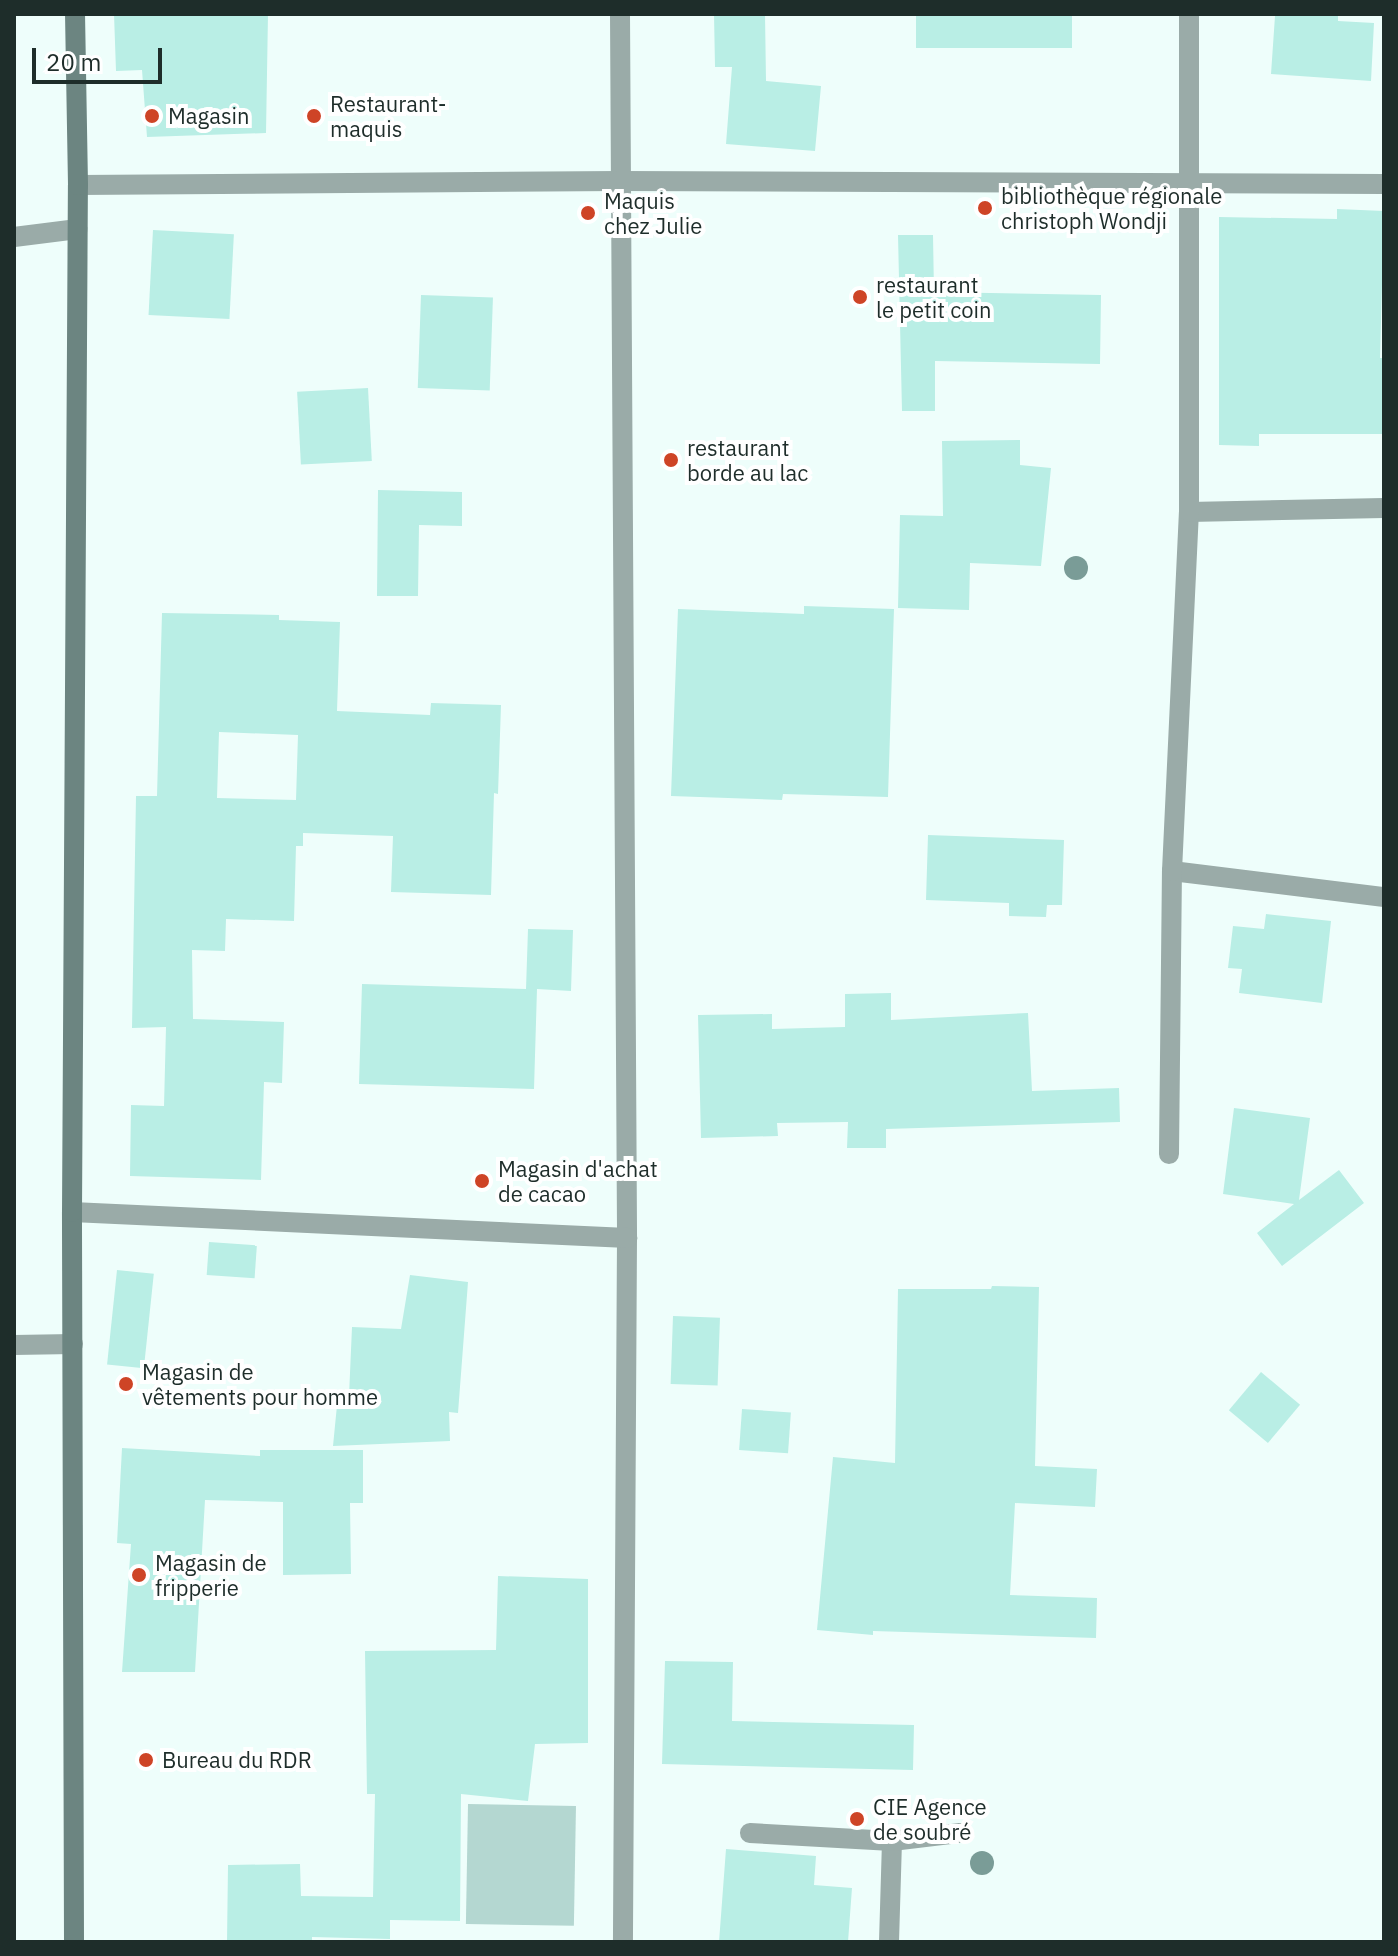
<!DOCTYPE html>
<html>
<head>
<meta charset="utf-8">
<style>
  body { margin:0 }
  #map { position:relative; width:1398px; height:1956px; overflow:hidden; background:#eefefb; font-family:"IBM Plex Sans",sans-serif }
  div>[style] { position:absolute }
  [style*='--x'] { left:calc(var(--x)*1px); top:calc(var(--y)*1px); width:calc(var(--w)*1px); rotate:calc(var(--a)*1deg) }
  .green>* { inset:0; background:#b4d7d1; transform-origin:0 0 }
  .building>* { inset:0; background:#b9eee5; transform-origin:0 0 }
  .lane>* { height:20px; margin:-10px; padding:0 10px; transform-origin:10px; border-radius:10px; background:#9aaba8 }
  .street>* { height:20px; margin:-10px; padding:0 10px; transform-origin:10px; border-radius:10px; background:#9aaba8 }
  .secondary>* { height:20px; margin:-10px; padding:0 10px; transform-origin:10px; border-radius:10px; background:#6c8581 }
  .trees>* { width:24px; height:24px; margin:-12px; border-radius:50%; background:#7a9c97 }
  .dots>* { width:22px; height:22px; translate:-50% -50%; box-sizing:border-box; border:4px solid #fff; border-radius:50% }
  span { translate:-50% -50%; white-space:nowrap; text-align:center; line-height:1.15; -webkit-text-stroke:8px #fff; paint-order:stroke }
  .poi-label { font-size:22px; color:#1e2d2a }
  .left { translate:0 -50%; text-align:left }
  .frame { position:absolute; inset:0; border:16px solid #1e2d2a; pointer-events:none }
  .scale { position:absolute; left:32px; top:48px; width:130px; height:36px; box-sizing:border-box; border:4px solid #1e2d2a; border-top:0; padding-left:10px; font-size:24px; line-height:28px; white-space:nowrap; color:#1e2d2a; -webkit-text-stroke:6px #fff; paint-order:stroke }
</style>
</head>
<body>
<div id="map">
  <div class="green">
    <i style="left:468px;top:1804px;width:108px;height:120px;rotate:1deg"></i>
  </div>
  <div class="building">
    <i style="clip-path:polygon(114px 14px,268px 14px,266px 133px,147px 137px,142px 70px,116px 71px)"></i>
    <i style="clip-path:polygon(714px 14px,765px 14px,766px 81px,821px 86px,815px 151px,726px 144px,732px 67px,715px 67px)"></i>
    <i style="left:916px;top:14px;width:156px;height:34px"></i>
    <i style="clip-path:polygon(1287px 14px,1338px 14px,1338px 21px,1374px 23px,1371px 81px,1271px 74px,1275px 16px)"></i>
    <i style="clip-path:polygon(1337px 209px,1384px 211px,1380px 358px,1384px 358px,1384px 434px,1259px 434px,1259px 446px,1219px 445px,1219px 217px,1337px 219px)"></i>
    <i style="left:153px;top:230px;width:81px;height:85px;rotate:3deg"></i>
    <i style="clip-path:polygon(898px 235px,933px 235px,934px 292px,1101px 295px,1100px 364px,935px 361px,935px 411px,902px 411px)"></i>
    <i style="left:421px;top:295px;width:72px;height:93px;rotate:2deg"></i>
    <i style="left:368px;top:388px;width:73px;height:71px;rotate:87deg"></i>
    <i style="clip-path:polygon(1020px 440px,1020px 465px,1051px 468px,1041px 566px,970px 563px,969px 610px,898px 608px,900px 515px,943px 516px,942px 441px)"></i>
    <i style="clip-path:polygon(378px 490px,462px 492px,462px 526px,419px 525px,418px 596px,377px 596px)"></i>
    <i style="clip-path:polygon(804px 606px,894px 609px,888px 797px,783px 794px,782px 800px,671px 796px,678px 609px,804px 614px)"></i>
    <i style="clip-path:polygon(evenodd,162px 613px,279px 615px,279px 620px,340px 622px,337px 711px,430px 715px,431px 703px,501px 705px,498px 794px,494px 793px,491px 895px,391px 892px,393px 836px,303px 833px,303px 846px,296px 846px,294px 921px,226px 919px,225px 951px,192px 950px,193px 1019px,284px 1022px,282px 1083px,264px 1082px,261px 1180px,130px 1176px,131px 1105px,164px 1106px,166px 1027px,132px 1028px,136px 796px,157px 796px,162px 613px,219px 732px,298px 735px,296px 800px,217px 798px,219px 732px)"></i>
    <i style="clip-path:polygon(928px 835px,1064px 840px,1062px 905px,1047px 905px,1046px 917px,1009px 916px,1009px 903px,926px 900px)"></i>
    <i style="clip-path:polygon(1266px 914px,1331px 921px,1322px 1003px,1239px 993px,1242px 969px,1228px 968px,1233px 926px,1264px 929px)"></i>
    <i style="clip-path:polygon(528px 929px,573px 930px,571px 991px,537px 989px,534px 1089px,359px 1084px,362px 984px,526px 989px)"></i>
    <i style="clip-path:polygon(891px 993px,891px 1020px,1028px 1013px,1032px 1091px,1119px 1088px,1120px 1122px,886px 1129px,886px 1148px,847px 1148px,848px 1122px,777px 1123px,778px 1136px,701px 1138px,698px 1015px,772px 1014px,772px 1029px,845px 1027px,845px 994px)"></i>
    <i style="clip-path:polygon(1234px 1108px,1310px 1118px,1299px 1200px,1339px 1170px,1364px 1203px,1282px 1266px,1257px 1233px,1294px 1204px,1223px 1194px)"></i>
    <i style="left:209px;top:1242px;width:48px;height:33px;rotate:4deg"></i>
    <i style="left:117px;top:1270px;width:37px;height:95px;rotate:6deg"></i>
    <i style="clip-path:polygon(410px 1275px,468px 1282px,458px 1413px,449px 1412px,450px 1441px,333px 1446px,338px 1395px,349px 1396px,352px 1327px,401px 1329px)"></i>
    <i style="clip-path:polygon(992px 1286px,1039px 1287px,1035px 1466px,1097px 1469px,1095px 1507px,1015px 1503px,1010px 1595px,1097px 1598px,1096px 1638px,873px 1631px,873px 1635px,817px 1630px,833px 1457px,895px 1463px,898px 1289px,991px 1289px)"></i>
    <i style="left:673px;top:1316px;width:47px;height:68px;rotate:2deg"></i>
    <i style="left:1261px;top:1372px;width:51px;height:50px;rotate:40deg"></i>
    <i style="left:742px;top:1409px;width:49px;height:41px;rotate:4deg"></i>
    <i style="clip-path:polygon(122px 1448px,260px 1456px,260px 1450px,363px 1450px,363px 1503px,350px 1503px,351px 1574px,283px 1575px,283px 1502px,205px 1500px,195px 1672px,122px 1672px,131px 1544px,117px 1543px)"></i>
    <i style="clip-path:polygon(498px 1576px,588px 1579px,588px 1743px,535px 1744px,528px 1801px,461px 1794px,460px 1921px,390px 1920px,390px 1939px,312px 1937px,312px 1942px,227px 1942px,228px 1865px,300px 1864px,301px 1896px,373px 1897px,375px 1794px,367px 1794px,365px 1651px,496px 1650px)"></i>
    <i style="clip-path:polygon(665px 1661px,733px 1662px,732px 1721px,914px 1725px,913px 1770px,662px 1764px)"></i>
    <i style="clip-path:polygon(726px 1849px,816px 1856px,814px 1885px,852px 1888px,848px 1942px,719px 1942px)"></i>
  </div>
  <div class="lane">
    <i style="--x:750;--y:1833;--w:142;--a:3.2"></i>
    <i style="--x:892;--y:1841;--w:101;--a:91.7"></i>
    <i style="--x:892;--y:1841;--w:67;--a:-6.8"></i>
  </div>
  <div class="street">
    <i style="--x:620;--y:14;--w:1224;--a:89.67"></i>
    <i style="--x:627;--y:1238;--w:704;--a:90.33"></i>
    <i style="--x:78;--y:185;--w:541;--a:-0.42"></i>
    <i style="--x:619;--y:181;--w:765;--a:0.22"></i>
    <i style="--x:14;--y:237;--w:64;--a:-7.2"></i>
    <i style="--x:1189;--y:512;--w:195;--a:-1.2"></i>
    <i style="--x:1172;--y:871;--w:214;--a:7"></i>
    <i style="--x:1169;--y:1154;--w:283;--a:-89.4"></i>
    <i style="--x:1172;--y:871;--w:359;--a:-87.3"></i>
    <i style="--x:1189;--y:512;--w:498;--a:-90"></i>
    <i style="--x:72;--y:1212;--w:556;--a:2.68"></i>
    <i style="--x:14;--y:1345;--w:59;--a:-1"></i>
  </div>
  <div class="secondary">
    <i style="--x:74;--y:1942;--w:730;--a:-90.16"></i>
    <i style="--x:72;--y:1212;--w:1027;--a:-89.67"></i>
    <i style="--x:78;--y:185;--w:171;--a:-91"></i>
  </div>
  <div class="trees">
    <i style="left:1076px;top:568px"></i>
    <i style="left:982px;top:1863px"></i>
  </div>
  <div class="dots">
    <i style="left:152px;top:116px;background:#ce4426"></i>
    <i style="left:314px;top:116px;background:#ce4426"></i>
    <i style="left:985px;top:208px;background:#ce4426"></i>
    <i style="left:588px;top:213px;background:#ce4426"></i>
    <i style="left:860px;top:297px;background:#ce4426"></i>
    <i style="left:671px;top:460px;background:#ce4426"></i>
    <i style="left:482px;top:1181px;background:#ce4426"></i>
    <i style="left:126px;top:1384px;background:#ce4426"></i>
    <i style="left:139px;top:1575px;background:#ce4426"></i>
    <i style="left:146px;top:1760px;background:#ce4426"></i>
    <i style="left:857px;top:1819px;background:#ce4426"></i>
  </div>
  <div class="poi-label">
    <span class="left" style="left:330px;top:116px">Restaurant-<br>maquis</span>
    <span class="left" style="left:168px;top:116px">Magasin</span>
    <span class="left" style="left:1001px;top:208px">bibliothèque régionale<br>christoph Wondji</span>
    <span class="left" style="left:604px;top:213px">Maquis<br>chez Julie</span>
    <span class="left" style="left:876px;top:297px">restaurant<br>le petit coin</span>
    <span class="left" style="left:687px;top:460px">restaurant<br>borde au lac</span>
    <span class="left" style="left:498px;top:1181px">Magasin d'achat<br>de cacao</span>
    <span class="left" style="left:142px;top:1384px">Magasin de<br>vêtements pour homme</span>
    <span class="left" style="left:155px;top:1575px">Magasin de<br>fripperie</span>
    <span class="left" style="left:162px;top:1760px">Bureau du RDR</span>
    <span class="left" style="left:873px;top:1819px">CIE Agence<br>de soubré</span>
  </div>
  <div class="frame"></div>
  <div class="scale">20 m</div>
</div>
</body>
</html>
